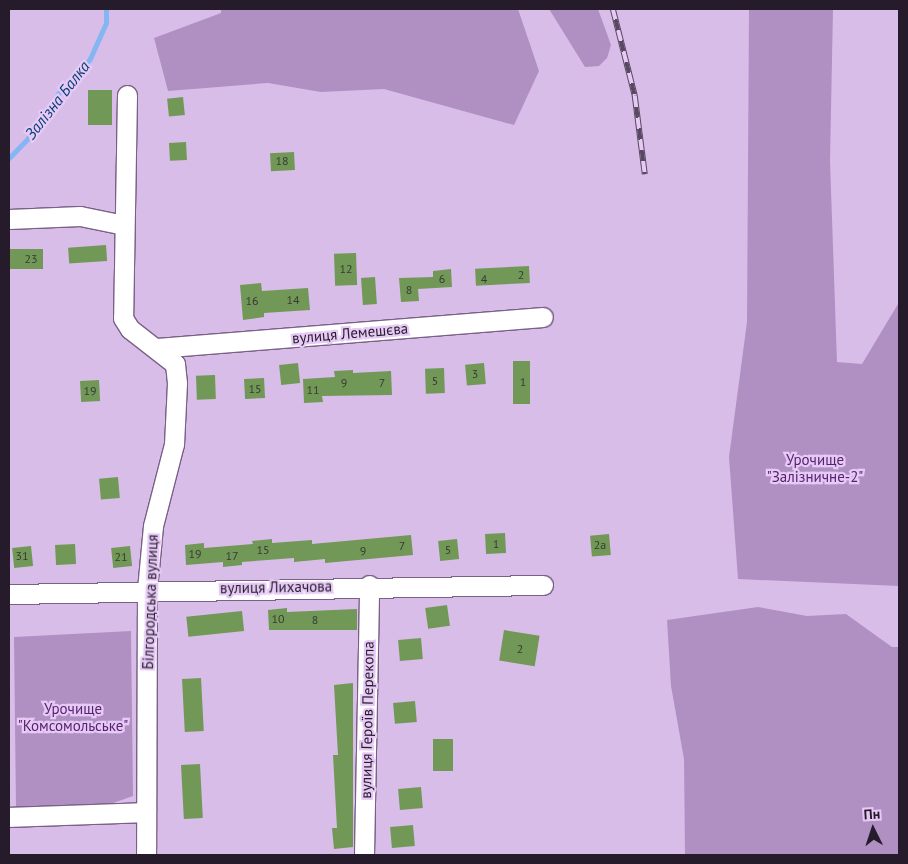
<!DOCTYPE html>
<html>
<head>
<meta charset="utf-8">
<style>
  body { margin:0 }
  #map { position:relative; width:908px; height:864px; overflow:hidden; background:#d8bde8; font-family:"PT Sans",sans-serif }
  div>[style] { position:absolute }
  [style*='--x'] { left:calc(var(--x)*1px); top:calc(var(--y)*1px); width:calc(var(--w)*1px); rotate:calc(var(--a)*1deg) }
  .green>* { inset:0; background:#b090c2 }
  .stream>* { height:4.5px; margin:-2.25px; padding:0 2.25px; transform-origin:2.25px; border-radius:2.25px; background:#83b6f3 }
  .building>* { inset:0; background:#719856; transform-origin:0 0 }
  .roads { filter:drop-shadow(1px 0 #796086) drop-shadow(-1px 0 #796086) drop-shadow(0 1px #796086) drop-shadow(0 -1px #796086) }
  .minor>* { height:19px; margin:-9.5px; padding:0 9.5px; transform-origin:9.5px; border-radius:9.5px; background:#fff }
  .rail>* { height:5.5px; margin-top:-2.75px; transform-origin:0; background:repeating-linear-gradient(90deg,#e6caf5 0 11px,#584961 0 22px); box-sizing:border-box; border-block:1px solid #584961 }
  span { translate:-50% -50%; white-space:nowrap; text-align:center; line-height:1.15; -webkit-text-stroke:4.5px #e6caf5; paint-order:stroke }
  .number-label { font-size:12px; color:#383a36 }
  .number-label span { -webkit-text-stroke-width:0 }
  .street-label { font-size:15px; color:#251b2b }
  .park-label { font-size:15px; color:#582270 }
  .water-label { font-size:16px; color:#0b4077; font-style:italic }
  .frame { position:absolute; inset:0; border:10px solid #251b2b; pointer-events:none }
  .north { position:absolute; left:848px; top:804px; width:50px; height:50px; -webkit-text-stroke:4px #e6caf5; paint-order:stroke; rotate:356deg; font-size:14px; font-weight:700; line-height:20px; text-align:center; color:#251b2b }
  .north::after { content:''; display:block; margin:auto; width:18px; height:22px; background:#251b2b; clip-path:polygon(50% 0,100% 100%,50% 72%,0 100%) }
</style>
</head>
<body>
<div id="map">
  <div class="green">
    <i style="clip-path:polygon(221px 9px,518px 9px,539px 71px,514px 125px,384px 89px,321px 92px,268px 83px,168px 91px,154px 38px,221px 13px)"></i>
    <i style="clip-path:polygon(549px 9px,598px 9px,611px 45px,607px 58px,599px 66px,585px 67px)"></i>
    <i style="clip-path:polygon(749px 9px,833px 9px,830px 161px,837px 362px,862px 364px,898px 304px,899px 294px,899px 586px,738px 579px,729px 457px,747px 322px)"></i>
    <i style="clip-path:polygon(758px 607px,807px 616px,846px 614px,892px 647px,899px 647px,899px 855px,685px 855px,684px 759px,671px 686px,667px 620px)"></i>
    <i style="clip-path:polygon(131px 631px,133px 796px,99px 808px,16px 807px,14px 637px)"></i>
  </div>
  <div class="stream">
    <i style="--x:9;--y:158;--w:28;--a:-46"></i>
    <i style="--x:28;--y:138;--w:53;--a:-55.7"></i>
    <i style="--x:58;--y:94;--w:47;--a:-47.6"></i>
    <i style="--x:90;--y:59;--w:39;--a:-66"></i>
    <i style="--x:106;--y:23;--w:14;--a:-90"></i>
  </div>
  <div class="building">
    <i style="left:88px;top:90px;width:24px;height:35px"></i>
    <i style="left:183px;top:97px;width:18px;height:16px;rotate:84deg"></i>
    <i style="left:186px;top:142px;width:18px;height:17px;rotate:87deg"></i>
    <i style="left:294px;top:152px;width:18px;height:24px;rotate:87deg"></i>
    <i style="left:106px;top:245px;width:16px;height:38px;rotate:86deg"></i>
    <i style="left:9px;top:249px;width:34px;height:20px"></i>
    <i style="left:356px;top:253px;width:32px;height:22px;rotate:88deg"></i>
    <i style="left:529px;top:266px;width:17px;height:54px;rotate:87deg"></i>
    <i style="clip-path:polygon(451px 269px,452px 287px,418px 289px,419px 301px,401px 302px,399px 278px,433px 277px,433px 271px)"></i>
    <i style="left:375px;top:277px;width:27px;height:14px;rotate:86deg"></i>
    <i style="clip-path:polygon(261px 283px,262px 291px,308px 288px,310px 310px,264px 313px,264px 317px,243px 320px,240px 285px)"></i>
    <i style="left:513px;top:361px;width:17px;height:43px"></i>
    <i style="left:298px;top:363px;width:20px;height:19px;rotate:84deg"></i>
    <i style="left:484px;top:363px;width:21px;height:19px;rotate:85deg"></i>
    <i style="left:444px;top:368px;width:25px;height:19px;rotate:88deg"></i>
    <i style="clip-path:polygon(353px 370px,353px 373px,391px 371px,392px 395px,322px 396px,323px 402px,304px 403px,303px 379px,335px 377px,334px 371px)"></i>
    <i style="left:215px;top:375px;width:24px;height:19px;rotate:88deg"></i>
    <i style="left:264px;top:378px;width:20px;height:20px;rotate:87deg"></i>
    <i style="left:99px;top:380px;width:21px;height:19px;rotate:87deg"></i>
    <i style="left:118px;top:477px;width:21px;height:19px;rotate:85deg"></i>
    <i style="left:505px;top:533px;width:20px;height:20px;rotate:87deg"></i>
    <i style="left:609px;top:534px;width:21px;height:19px;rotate:85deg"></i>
    <i style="clip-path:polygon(411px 535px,413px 555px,325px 563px,325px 559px,294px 562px,294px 558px,242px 562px,242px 565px,223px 567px,223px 562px,186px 565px,185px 545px,204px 543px,204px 548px,253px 544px,252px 541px,272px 539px,272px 543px,312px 540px,312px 544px)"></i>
    <i style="left:457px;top:539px;width:20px;height:19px;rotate:84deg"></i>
    <i style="left:75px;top:544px;width:20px;height:20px;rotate:87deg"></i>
    <i style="left:31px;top:546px;width:20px;height:19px;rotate:84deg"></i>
    <i style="left:130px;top:546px;width:20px;height:19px;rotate:84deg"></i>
    <i style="left:447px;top:605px;width:21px;height:22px;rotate:82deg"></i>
    <i style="clip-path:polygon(287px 608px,287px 612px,357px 609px,357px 630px,269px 630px,268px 610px)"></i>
    <i style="left:242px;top:611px;width:20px;height:56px;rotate:84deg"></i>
    <i style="left:504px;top:630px;width:36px;height:31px;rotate:9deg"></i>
    <i style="left:421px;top:638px;width:21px;height:23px;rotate:85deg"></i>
    <i style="left:201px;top:678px;width:53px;height:19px;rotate:87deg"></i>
    <i style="clip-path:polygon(353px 683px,353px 847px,334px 849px,332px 828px,337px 828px,333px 755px,338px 755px,334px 685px)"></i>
    <i style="left:415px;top:701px;width:21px;height:22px;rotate:85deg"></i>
    <i style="left:433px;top:739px;width:20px;height:32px"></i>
    <i style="left:200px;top:764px;width:54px;height:19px;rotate:87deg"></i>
    <i style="left:421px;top:787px;width:21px;height:23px;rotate:85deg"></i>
    <i style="left:413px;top:825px;width:21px;height:23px;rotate:85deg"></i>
  </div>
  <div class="roads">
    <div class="minor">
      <i style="--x:127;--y:95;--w:223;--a:91"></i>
      <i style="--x:123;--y:318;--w:13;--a:58"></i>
      <i style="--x:130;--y:329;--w:57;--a:37.9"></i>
      <i style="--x:175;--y:364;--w:19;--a:84"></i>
      <i style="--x:177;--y:383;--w:61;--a:92.8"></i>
      <i style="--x:174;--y:444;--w:85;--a:104.4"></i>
      <i style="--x:153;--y:526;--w:63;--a:95.4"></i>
      <i style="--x:147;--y:589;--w:266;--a:90.2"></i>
      <i style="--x:9;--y:219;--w:71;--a:-2.4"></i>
      <i style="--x:80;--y:216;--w:45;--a:11.6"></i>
      <i style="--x:157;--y:348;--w:387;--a:-4.6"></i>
      <i style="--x:9;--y:594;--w:534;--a:-0.97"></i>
      <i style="--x:9;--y:817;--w:137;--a:-2.1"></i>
      <i style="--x:364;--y:855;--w:270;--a:-88.9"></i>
    </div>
  </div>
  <div class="rail">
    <i style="--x:613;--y:9;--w:90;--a:75.8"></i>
    <i style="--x:635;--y:96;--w:79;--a:82.7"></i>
  </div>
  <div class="number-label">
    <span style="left:282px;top:161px">18</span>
    <span style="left:31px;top:259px">23</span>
    <span style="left:346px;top:269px">12</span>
    <span style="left:521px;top:275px">2</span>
    <span style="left:442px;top:279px">6</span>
    <span style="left:484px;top:279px">4</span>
    <span style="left:409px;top:290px">8</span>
    <span style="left:293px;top:300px">14</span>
    <span style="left:252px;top:301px">16</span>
    <span style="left:475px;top:374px">3</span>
    <span style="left:435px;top:381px">5</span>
    <span style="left:523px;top:382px">1</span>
    <span style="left:344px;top:383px">9</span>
    <span style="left:382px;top:383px">7</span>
    <span style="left:255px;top:389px">15</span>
    <span style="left:313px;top:390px">11</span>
    <span style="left:90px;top:391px">19</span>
    <span style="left:496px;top:544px">1</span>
    <span style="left:600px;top:545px">2а</span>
    <span style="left:402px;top:546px">7</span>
    <span style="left:263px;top:550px">15</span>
    <span style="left:448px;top:550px">5</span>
    <span style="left:363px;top:551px">9</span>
    <span style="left:195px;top:554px">19</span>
    <span style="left:22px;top:556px">31</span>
    <span style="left:232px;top:556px">17</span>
    <span style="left:121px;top:557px">21</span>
    <span style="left:278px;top:619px">10</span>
    <span style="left:315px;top:620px">8</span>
    <span style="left:520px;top:649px">2</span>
  </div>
  <div class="street-label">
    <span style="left:350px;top:333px;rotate:-5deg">вулиця Лемешєва</span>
    <span style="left:276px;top:587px;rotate:-1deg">вулиця Лихачова</span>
    <span style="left:150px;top:602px;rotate:-88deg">Білгородська вулиця</span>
    <span style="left:367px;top:720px;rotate:-89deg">вулиця Героїв Перекопа</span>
  </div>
  <div class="park-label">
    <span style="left:815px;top:468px">Урочище<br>"Залізничне-2"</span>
    <span style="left:73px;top:717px">Урочище<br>"Комсомольське"</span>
  </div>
  <div class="water-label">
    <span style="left:57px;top:100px;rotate:-52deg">Залізна Балка</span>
  </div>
  <div class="frame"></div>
  <div class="north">Пн</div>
</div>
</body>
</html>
